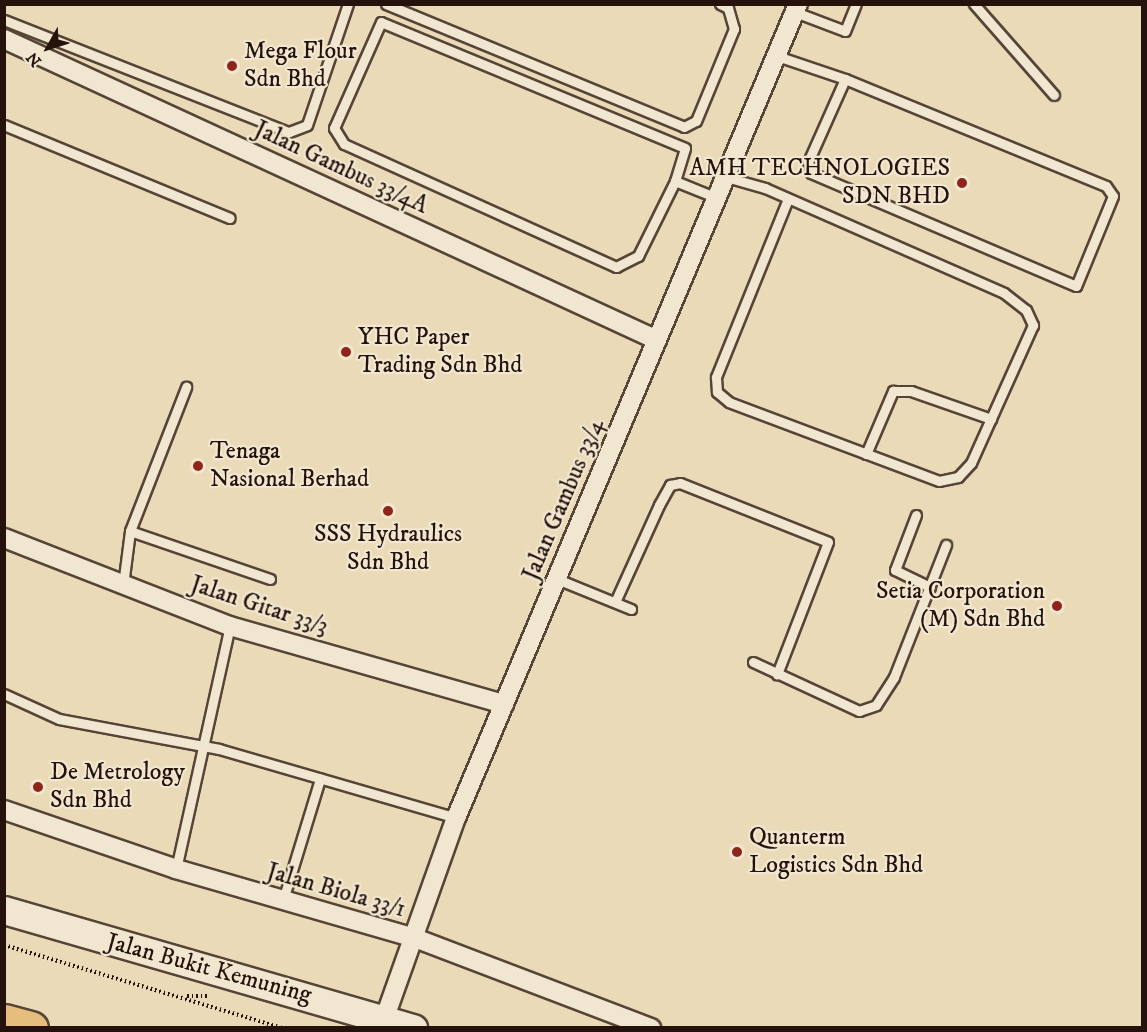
<!DOCTYPE html>
<html>
<head>
<meta charset="utf-8">
<style>
  body { margin:0 }
  #map { position:relative; width:1147px; height:1032px; overflow:hidden; background:#eadab7; font-family:"IM FELL DW Pica",serif }
  div>[style] { position:absolute }
  [style*='--x'] { left:calc(var(--x)*1px); top:calc(var(--y)*1px); width:calc(var(--w)*1px); rotate:calc(var(--a)*1deg) }
  .path>* { height:4px; margin-top:-2px; transform-origin:0; background:repeating-linear-gradient(90deg,#25120c 0 1.5px,transparent 0 4.5px) }
  .roads { filter:drop-shadow(2px 0 #564437) drop-shadow(-2px 0 #564437) drop-shadow(0 2px #564437) drop-shadow(0 -2px #564437) }
  .service>* { height:9px; margin:-4.5px; padding:0 4.5px; transform-origin:4.5px; border-radius:4.5px; background:#f1e7d0 }
  .minor>* { height:18px; margin:-9px; padding:0 9px; transform-origin:9px; border-radius:9px; background:#f1e7d0 }
  .secondary>* { height:27px; margin:-13.5px; padding:0 13.5px; transform-origin:13.5px; border-radius:13.5px; background:#f1e7d0 }
  .motorway>* { height:33px; margin:-16.5px; padding:0 16.5px; transform-origin:16.5px; border-radius:16.5px; background:#e5bd7c }
  .dots>* { width:16px; height:16px; translate:-50% -50%; box-sizing:border-box; border:3px solid #f1e7d0; border-radius:50% }
  span { translate:-50% -50%; white-space:nowrap; text-align:center; line-height:1.15; -webkit-text-stroke:4.5px #f1e7d0; paint-order:stroke }
  .poi-label { font-size:24px; color:#25120c }
  .left { translate:0 -50%; text-align:left }
  .right { translate:-100% -50%; text-align:right }
  .street-label { font-size:24px; color:#25120c }
  .frame { position:absolute; inset:0; border:6px solid #25120c; pointer-events:none }
  .north { position:absolute; left:18px; top:18px; width:60px; height:60px; -webkit-text-stroke:4px #f1e7d0; paint-order:stroke; rotate:231deg; font-size:16px; font-weight:700; line-height:24px; text-align:center; color:#25120c }
  .north::after { content:''; display:block; margin:auto; width:21px; height:27px; background:#25120c; clip-path:polygon(50% 0,100% 100%,50% 72%,0 100%) }
</style>
</head>
<body>
<div id="map">
  <div class="path">
    <i style="--x:4;--y:945;--w:290;--a:16.6"></i>
    <i style="--x:187;--y:996;--w:23;--a:0"></i>
  </div>
  <div class="roads">
    <div class="service">
      <i style="--x:386;--y:4;--w:322;--a:22.4"></i>
      <i style="--x:684;--y:127;--w:13;--a:-27"></i>
      <i style="--x:696;--y:121;--w:100;--a:-67.6"></i>
      <i style="--x:734;--y:29;--w:22;--a:-106"></i>
      <i style="--x:728;--y:8;--w:9;--a:-153"></i>
      <i style="--x:974;--y:4;--w:121;--a:48.7"></i>
      <i style="--x:795;--y:12;--w:53;--a:20.8"></i>
      <i style="--x:845;--y:31;--w:29;--a:-68"></i>
      <i style="--x:4;--y:20;--w:306;--a:21.5"></i>
      <i style="--x:289;--y:132;--w:19;--a:-21"></i>
      <i style="--x:307;--y:125;--w:128;--a:-71.3"></i>
      <i style="--x:777;--y:56;--w:72;--a:18.7"></i>
      <i style="--x:845;--y:79;--w:282;--a:22.3"></i>
      <i style="--x:1106;--y:186;--w:12;--a:55"></i>
      <i style="--x:1113;--y:196;--w:97;--a:112.3"></i>
      <i style="--x:1076;--y:286;--w:288;--a:-156.9"></i>
      <i style="--x:811;--y:173;--w:11;--a:-105"></i>
      <i style="--x:808;--y:162;--w:91;--a:-66"></i>
      <i style="--x:4;--y:125;--w:244;--a:22.4"></i>
      <i style="--x:726;--y:177;--w:41;--a:15.8"></i>
      <i style="--x:765;--y:188;--w:261;--a:23.7"></i>
      <i style="--x:1004;--y:293;--w:28;--a:38"></i>
      <i style="--x:1026;--y:310;--w:17;--a:65"></i>
      <i style="--x:1033;--y:325;--w:151;--a:114.2"></i>
      <i style="--x:971;--y:463;--w:19;--a:133"></i>
      <i style="--x:958;--y:477;--w:19;--a:168"></i>
      <i style="--x:939;--y:481;--w:224;--a:-159.4"></i>
      <i style="--x:729;--y:402;--w:16;--a:-140"></i>
      <i style="--x:717;--y:392;--w:15;--a:-94"></i>
      <i style="--x:716;--y:377;--w:192;--a:-68"></i>
      <i style="--x:675;--y:181;--w:34;--a:-73"></i>
      <i style="--x:685;--y:148;--w:329;--a:-157.5"></i>
      <i style="--x:381;--y:22;--w:116;--a:113.9"></i>
      <i style="--x:334;--y:128;--w:19;--a:58"></i>
      <i style="--x:344;--y:144;--w:299;--a:24.3"></i>
      <i style="--x:616;--y:267;--w:25;--a:-27"></i>
      <i style="--x:638;--y:256;--w:84;--a:-63.7"></i>
      <i style="--x:675;--y:181;--w:45;--a:22"></i>
      <i style="--x:866;--y:454;--w:69;--a:-66.8"></i>
      <i style="--x:893;--y:391;--w:18;--a:0"></i>
      <i style="--x:911;--y:391;--w:85;--a:19.3"></i>
      <i style="--x:916;--y:515;--w:59;--a:110.9"></i>
      <i style="--x:895;--y:570;--w:39;--a:26"></i>
      <i style="--x:130;--y:531;--w:155;--a:-68.7"></i>
      <i style="--x:557;--y:579;--w:80;--a:22.1"></i>
      <i style="--x:123;--y:585;--w:54;--a:-82.6"></i>
      <i style="--x:130;--y:531;--w:148;--a:18.9"></i>
      <i style="--x:615;--y:602;--w:107;--a:-65.6"></i>
      <i style="--x:659;--y:505;--w:23;--a:-61"></i>
      <i style="--x:670;--y:485;--w:10;--a:-11"></i>
      <i style="--x:680;--y:483;--w:159;--a:21.7"></i>
      <i style="--x:828;--y:542;--w:142;--a:111.1"></i>
      <i style="--x:753;--y:662;--w:117;--a:24.8"></i>
      <i style="--x:859;--y:711;--w:18;--a:-19"></i>
      <i style="--x:876;--y:705;--w:33;--a:-57"></i>
      <i style="--x:894;--y:677;--w:142;--a:-68.5"></i>
      <i style="--x:4;--y:694;--w:60;--a:24.4"></i>
      <i style="--x:59;--y:719;--w:163;--a:10.6"></i>
      <i style="--x:219;--y:749;--w:247;--a:16.2"></i>
      <i style="--x:176;--y:869;--w:249;--a:-77.5"></i>
      <i style="--x:283;--y:900;--w:127;--a:-73"></i>
    </div>
    <div class="minor">
      <i style="--x:4;--y:39;--w:719;--a:24.75"></i>
      <i style="--x:4;--y:538;--w:243;--a:21.3"></i>
      <i style="--x:230;--y:626;--w:285;--a:15.9"></i>
      <i style="--x:4;--y:810;--w:182;--a:18.9"></i>
      <i style="--x:176;--y:869;--w:249;--a:16.1"></i>
      <i style="--x:415;--y:938;--w:253;--a:20.9"></i>
      <i style="--x:385;--y:1017;--w:211;--a:-70.4"></i>
      <i style="--x:456;--y:818;--w:883;--a:-67.21"></i>
    </div>
    <div class="secondary">
      <i style="--x:4;--y:910;--w:426;--a:16.1"></i>
    </div>
    <div class="motorway">
      <i style="--x:4;--y:1021;--w:28;--a:15"></i>
    </div>
  </div>
  <div class="dots">
    <i style="left:232px;top:66px;background:#8f2418"></i>
    <i style="left:962px;top:183px;background:#8f2418"></i>
    <i style="left:346px;top:352px;background:#8f2418"></i>
    <i style="left:198px;top:466px;background:#8f2418"></i>
    <i style="left:388px;top:511px;background:#8f2418"></i>
    <i style="left:1057px;top:606px;background:#8f2418"></i>
    <i style="left:38px;top:787px;background:#8f2418"></i>
    <i style="left:737px;top:852px;background:#8f2418"></i>
  </div>
  <div class="poi-label">
    <span class="left" style="left:244px;top:66px">Mega Flour<br>Sdn Bhd</span>
    <span class="right" style="left:950px;top:183px">AMH TECHNOLOGIES<br>SDN BHD</span>
    <span class="left" style="left:358px;top:352px">YHC Paper<br>Trading Sdn Bhd</span>
    <span class="left" style="left:210px;top:466px">Tenaga<br>Nasional Berhad</span>
    <span style="left:388px;top:549px">SSS Hydraulics<br>Sdn Bhd</span>
    <span class="right" style="left:1045px;top:606px">Setia Corporation<br>(M) Sdn Bhd</span>
    <span class="left" style="left:50px;top:787px">De Metrology<br>Sdn Bhd</span>
    <span class="left" style="left:749px;top:852px">Quanterm<br>Logistics Sdn Bhd</span>
  </div>
  <div class="street-label">
    <span style="left:341px;top:168px;rotate:25deg">Jalan Gambus 33/4A</span>
    <span style="left:564px;top:500px;rotate:-67deg">Jalan Gambus 33/4</span>
    <span style="left:259px;top:606px;rotate:18deg">Jalan Gitar 33/3</span>
    <span style="left:336px;top:891px;rotate:16deg">Jalan Biola 33/1</span>
    <span style="left:209px;top:969px;rotate:15deg">Jalan Bukit Kemuning</span>
  </div>
  <div class="frame"></div>
  <div class="north">N</div>
</div>
</body>
</html>
